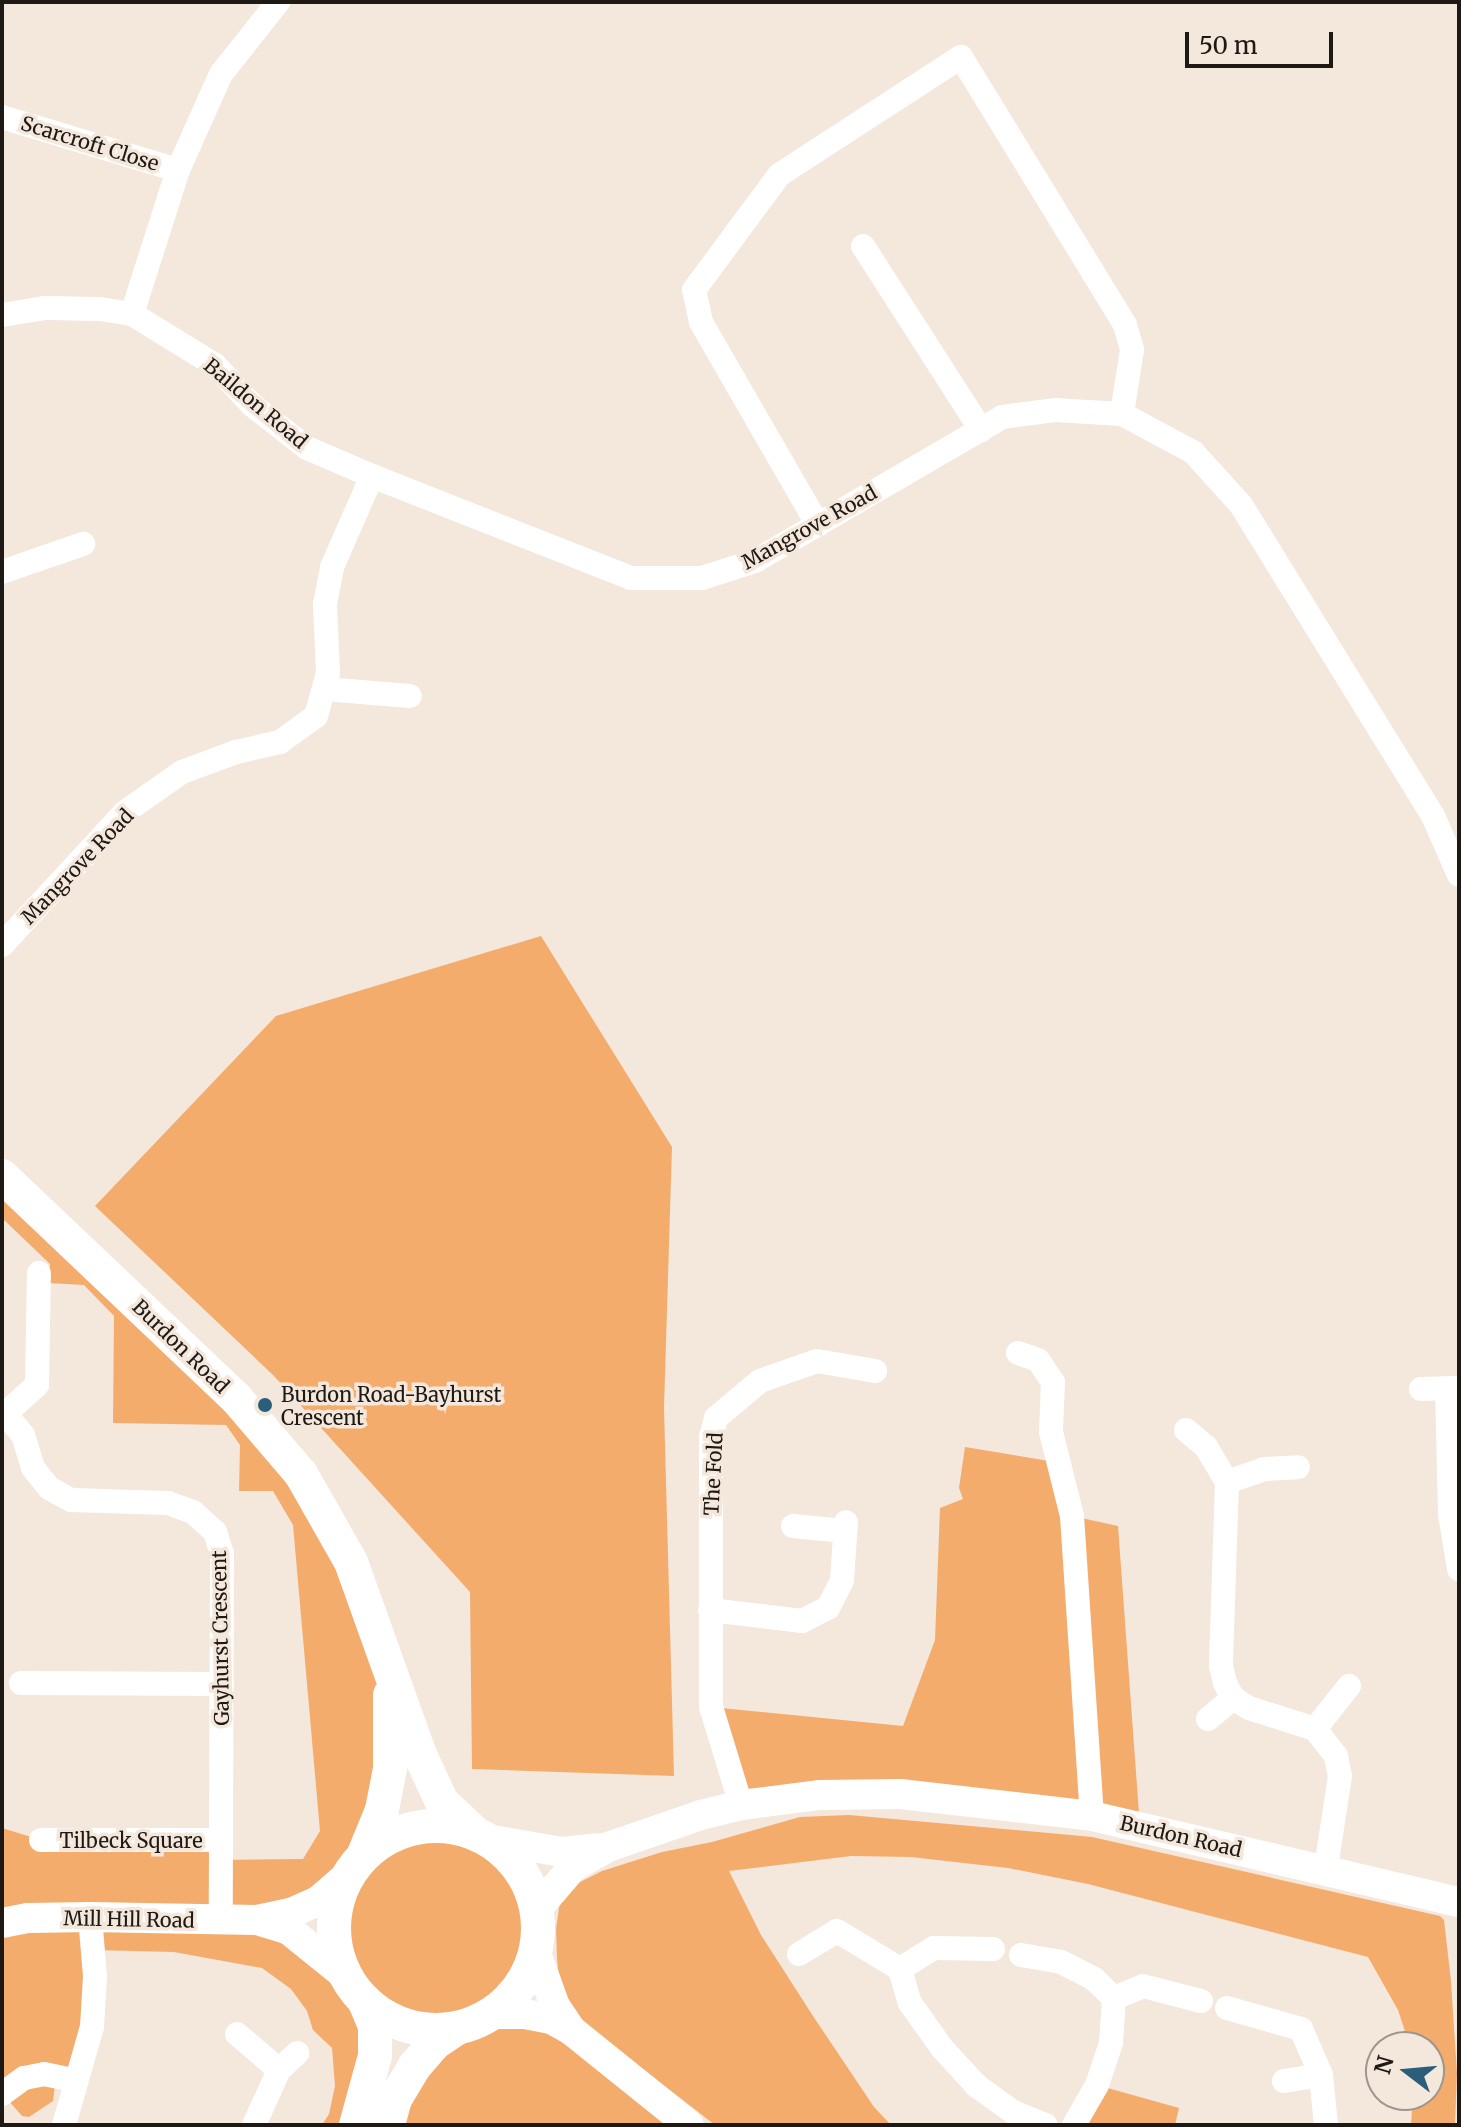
<!DOCTYPE html>
<html>
<head>
<meta charset="utf-8">
<style>
  body { margin:0 }
  #map { position:relative; width:1461px; height:2127px; overflow:hidden; background:#f4e7dc; font-family:Merriweather,serif }
  div>[style] { position:absolute }
  [style*='--x'] { left:calc(var(--x)*1px); top:calc(var(--y)*1px); width:calc(var(--w)*1px); rotate:calc(var(--a)*1deg) }
  .green>* { inset:0; background:#f4ac6d }
  .round { border-radius:50% }
  .minor>* { height:24px; margin:-12px; padding:0 12px; transform-origin:12px; border-radius:12px; background:#fff }
  .tertiary>* { height:30px; margin:-15px; padding:0 15px; transform-origin:15px; border-radius:15px; background:#fff }
  .secondary>* { height:34px; margin:-17px; padding:0 17px; transform-origin:17px; border-radius:17px; background:#fff }
  .secondary>.ring { margin:-17px; padding:0; box-sizing:content-box; background:none; border:34px solid #fff; border-radius:50% }
  .dots>* { width:22px; height:22px; translate:-50% -50%; box-sizing:border-box; border:4px solid #f4e7dc; border-radius:50% }
  span { translate:-50% -50%; white-space:nowrap; text-align:center; line-height:1.15; -webkit-text-stroke:7px #f4e7dc; paint-order:stroke }
  .street-label { font-size:20px; color:#1e1915 }
  .poi-label { font-size:20px; color:#1e1915 }
  .left { translate:0 -50%; text-align:left }
  .frame { position:absolute; inset:0; border:4px solid #1e1915; pointer-events:none }
  .north { position:absolute; left:1365px; top:2031px; width:80px; height:80px; box-sizing:border-box; background:#f4e7dc; border:2px solid #9e958c; border-radius:50%; rotate:286deg; font-size:22px; font-weight:700; line-height:32px; text-align:center; color:#1e1915 }
  .north::after { content:''; display:block; margin:auto; width:28px; height:36px; background:#2b5e7b; clip-path:polygon(50% 0,100% 100%,50% 72%,0 100%) }
  .scale { position:absolute; left:1185px; top:32px; width:148px; height:36px; box-sizing:border-box; border:4px solid #1e1915; border-top:0; padding-left:10px; font-size:24px; line-height:28px; white-space:nowrap; color:#1e1915; -webkit-text-stroke:6px #f4e7dc; paint-order:stroke }
</style>
</head>
<body>
<div id="map">
  <div class="green">
    <i style="clip-path:polygon(541px 936px,672px 1147px,664px 1408px,674px 1776px,472px 1769px,470px 1592px,273px 1375px,95px 1206px,276px 1016px)"></i>
    <i style="clip-path:polygon(2px 1176px,269px 1433px,389px 1670px,364px 1854px,291px 1913px,364px 2000px,356px 2125px,322px 2125px,329px 2114px,335px 2086px,332px 2048px,313px 2030px,307px 2011px,291px 1989px,262px 1968px,174px 1952px,93px 1950px,76px 2081px,2px 2085px,2px 1828px,41px 1840px,221px 1840px,222px 1860px,303px 1859px,320px 1831px,293px 1525px,273px 1491px,239px 1491px,240px 1445px,226px 1425px,113px 1423px,114px 1316px,84px 1285px,48px 1283px,50px 1264px,2px 1218px)"></i>
    <i style="clip-path:polygon(965px 1447px,1061px 1463px,1072px 1516px,1118px 1526px,1140px 1827px,1020px 1805px,741px 1805px,711px 1707px,903px 1726px,935px 1640px,940px 1508px,963px 1499px,959px 1488px)"></i>
    <i style="clip-path:polygon(849px 1815px,1092px 1837px,1440px 1916px,1444px 1920px,1451px 1981px,1457px 2073px,1455px 2125px,1411px 2125px,1413px 2095px,1429px 2095px,1429px 2047px,1410px 2047px,1398px 2010px,1368px 1957px,1088px 1884px,1008px 1868px,911px 1857px,851px 1856px,729px 1871px,761px 1935px,813px 2016px,874px 2107px,891px 2125px,715px 2125px,577px 2018px,560px 1987px,557px 1959px,556px 1929px,560px 1901px,572px 1886px,602px 1871px,662px 1852px,712px 1842px,800px 1817px)"></i>
    <i class="round" style="left:342px;top:1836px;width:180px;height:180px"></i>
    <i style="clip-path:polygon(492px 2014px,525px 2014px,689px 2125px,388px 2125px,457px 2028px)"></i>
    <i style="clip-path:polygon(38px 2083px,55px 2085px,53px 2101px,29px 2117px,22px 2116px,8px 2100px)"></i>
    <i style="clip-path:polygon(1097px 2085px,1179px 2108px,1175px 2125px,1074px 2125px)"></i>
  </div>
  <div class="minor">
    <i style="--x:2;--y:117;--w:184;--a:16.8"></i>
    <i style="--x:863;--y:246;--w:219;--a:57.3"></i>
    <i style="--x:132;--y:314;--w:151;--a:-72.3"></i>
    <i style="--x:178;--y:170;--w:105;--a:-65.9"></i>
    <i style="--x:221;--y:74;--w:92;--a:-51.6"></i>
    <i style="--x:2;--y:315;--w:44;--a:-9.2"></i>
    <i style="--x:45;--y:308;--w:55;--a:1"></i>
    <i style="--x:100;--y:309;--w:32;--a:9"></i>
    <i style="--x:132;--y:314;--w:97;--a:31.6"></i>
    <i style="--x:215;--y:365;--w:54;--a:47.2"></i>
    <i style="--x:252;--y:405;--w:70;--a:38"></i>
    <i style="--x:307;--y:448;--w:71;--a:23.3"></i>
    <i style="--x:818;--y:525;--w:234;--a:-120"></i>
    <i style="--x:701;--y:322;--w:33;--a:-102"></i>
    <i style="--x:694;--y:290;--w:143;--a:-53.5"></i>
    <i style="--x:779;--y:175;--w:217;--a:-33"></i>
    <i style="--x:961;--y:57;--w:314;--a:58.5"></i>
    <i style="--x:1125;--y:325;--w:26;--a:74"></i>
    <i style="--x:1132;--y:350;--w:65;--a:98.9"></i>
    <i style="--x:2;--y:572;--w:86;--a:-19.1"></i>
    <i style="--x:324;--y:689;--w:86;--a:4.7"></i>
    <i style="--x:2;--y:945;--w:181;--a:-47.2"></i>
    <i style="--x:125;--y:812;--w:70;--a:-35.1"></i>
    <i style="--x:182;--y:772;--w:58;--a:-20.3"></i>
    <i style="--x:236;--y:752;--w:45;--a:-12.8"></i>
    <i style="--x:280;--y:742;--w:44;--a:-35.8"></i>
    <i style="--x:316;--y:716;--w:45;--a:-74.4"></i>
    <i style="--x:328;--y:673;--w:69;--a:-92.5"></i>
    <i style="--x:325;--y:604;--w:38;--a:-79"></i>
    <i style="--x:332;--y:567;--w:99;--a:-66.3"></i>
    <i style="--x:372;--y:476;--w:278;--a:21.5"></i>
    <i style="--x:631;--y:578;--w:71;--a:0"></i>
    <i style="--x:702;--y:578;--w:56;--a:-17.8"></i>
    <i style="--x:755;--y:561;--w:286;--a:-30.2"></i>
    <i style="--x:1002;--y:417;--w:53;--a:-7.5"></i>
    <i style="--x:1055;--y:410;--w:67;--a:3.4"></i>
    <i style="--x:1122;--y:414;--w:81;--a:28.2"></i>
    <i style="--x:1193;--y:452;--w:72;--a:47.8"></i>
    <i style="--x:1241;--y:505;--w:365;--a:58.3"></i>
    <i style="--x:1433;--y:816;--w:64;--a:66.2"></i>
    <i style="--x:1018;--y:1353;--w:21;--a:19"></i>
    <i style="--x:1038;--y:1360;--w:27;--a:56"></i>
    <i style="--x:1053;--y:1382;--w:50;--a:92.3"></i>
    <i style="--x:1051;--y:1432;--w:87;--a:76"></i>
    <i style="--x:1072;--y:1516;--w:301;--a:86.2"></i>
    <i style="--x:1421;--y:1389;--w:38;--a:-2"></i>
    <i style="--x:1447;--y:1389;--w:125;--a:88.6"></i>
    <i style="--x:1450;--y:1514;--w:56;--a:80.7"></i>
    <i style="--x:2;--y:1410;--w:33;--a:50"></i>
    <i style="--x:23;--y:1435;--w:34;--a:73"></i>
    <i style="--x:33;--y:1468;--w:26;--a:51"></i>
    <i style="--x:49;--y:1488;--w:25;--a:29"></i>
    <i style="--x:71;--y:1500;--w:97;--a:1.8"></i>
    <i style="--x:168;--y:1503;--w:27;--a:20"></i>
    <i style="--x:193;--y:1512;--w:30;--a:42"></i>
    <i style="--x:215;--y:1532;--w:22;--a:72"></i>
    <i style="--x:222;--y:1553;--w:368;--a:90.2"></i>
    <i style="--x:7;--y:1412;--w:40;--a:-42"></i>
    <i style="--x:37;--y:1385;--w:112;--a:-89"></i>
    <i style="--x:1186;--y:1430;--w:26;--a:40"></i>
    <i style="--x:1206;--y:1447;--w:41;--a:59"></i>
    <i style="--x:1227;--y:1482;--w:184;--a:91.9"></i>
    <i style="--x:1221;--y:1666;--w:17;--a:77"></i>
    <i style="--x:1225;--y:1683;--w:17;--a:62"></i>
    <i style="--x:1233;--y:1698;--w:19;--a:32"></i>
    <i style="--x:1249;--y:1708;--w:69;--a:17.7"></i>
    <i style="--x:1315;--y:1729;--w:34;--a:52"></i>
    <i style="--x:1336;--y:1756;--w:20;--a:79"></i>
    <i style="--x:1340;--y:1776;--w:93;--a:98.7"></i>
    <i style="--x:1227;--y:1482;--w:39;--a:-19"></i>
    <i style="--x:1264;--y:1469;--w:34;--a:-3"></i>
    <i style="--x:793;--y:1526;--w:52;--a:5.5"></i>
    <i style="--x:710;--y:1610;--w:93;--a:6.8"></i>
    <i style="--x:802;--y:1621;--w:29;--a:-27"></i>
    <i style="--x:828;--y:1608;--w:31;--a:-63"></i>
    <i style="--x:842;--y:1580;--w:58;--a:-86.1"></i>
    <i style="--x:21;--y:1683;--w:201;--a:0.3"></i>
    <i style="--x:1208;--y:1719;--w:33;--a:-40"></i>
    <i style="--x:1315;--y:1729;--w:55;--a:-51.7"></i>
    <i style="--x:741;--y:1805;--w:102;--a:-107"></i>
    <i style="--x:711;--y:1707;--w:270;--a:-90"></i>
    <i style="--x:711;--y:1437;--w:20;--a:-75"></i>
    <i style="--x:716;--y:1418;--w:57;--a:-40.1"></i>
    <i style="--x:760;--y:1381;--w:60;--a:-19.3"></i>
    <i style="--x:817;--y:1361;--w:59;--a:9.8"></i>
    <i style="--x:41;--y:1840;--w:180;--a:0"></i>
    <i style="--x:799;--y:1954;--w:44;--a:-31.2"></i>
    <i style="--x:837;--y:1931;--w:74;--a:31.1"></i>
    <i style="--x:900;--y:1969;--w:35;--a:74"></i>
    <i style="--x:910;--y:2003;--w:55;--a:54.6"></i>
    <i style="--x:942;--y:2048;--w:52;--a:47.4"></i>
    <i style="--x:977;--y:2086;--w:44;--a:35.8"></i>
    <i style="--x:1013;--y:2112;--w:35;--a:22"></i>
    <i style="--x:1021;--y:1955;--w:41;--a:9.9"></i>
    <i style="--x:1061;--y:1962;--w:37;--a:27"></i>
    <i style="--x:1094;--y:1979;--w:28;--a:44"></i>
    <i style="--x:1114;--y:1998;--w:45;--a:93.8"></i>
    <i style="--x:1111;--y:2043;--w:44;--a:108.4"></i>
    <i style="--x:1097;--y:2085;--w:46;--a:119.9"></i>
    <i style="--x:900;--y:1969;--w:40;--a:-32"></i>
    <i style="--x:934;--y:1948;--w:59;--a:1"></i>
    <i style="--x:1114;--y:1998;--w:31;--a:-22"></i>
    <i style="--x:1143;--y:1986;--w:60;--a:14.5"></i>
    <i style="--x:1227;--y:2008;--w:77;--a:15.8"></i>
    <i style="--x:1301;--y:2029;--w:50;--a:66.5"></i>
    <i style="--x:1321;--y:2075;--w:50;--a:84.3"></i>
    <i style="--x:237;--y:2034;--w:55;--a:40.6"></i>
    <i style="--x:1284;--y:2081;--w:37;--a:-9"></i>
    <i style="--x:2;--y:2094;--w:27;--a:-36"></i>
    <i style="--x:24;--y:2078;--w:20;--a:-11"></i>
    <i style="--x:44;--y:2074;--w:33;--a:12"></i>
    <i style="--x:64;--y:2125;--w:102;--a:-74.1"></i>
    <i style="--x:92;--y:2027;--w:51;--a:-86.6"></i>
    <i style="--x:95;--y:1976;--w:59;--a:-94.8"></i>
    <i style="--x:254;--y:2125;--w:60;--a:-65.6"></i>
    <i style="--x:279;--y:2070;--w:25;--a:-43"></i>
  </div>
  <div class="tertiary">
    <i style="--x:492;--y:1840;--w:71;--a:9.7"></i>
    <i style="--x:562;--y:1852;--w:36;--a:-6"></i>
    <i style="--x:537;--y:1909;--w:55;--a:-49.4"></i>
    <i style="--x:573;--y:1867;--w:40;--a:-29.7"></i>
    <i style="--x:608;--y:1847;--w:98;--a:-19"></i>
    <i style="--x:701;--y:1815;--w:41;--a:-14"></i>
    <i style="--x:741;--y:1805;--w:80;--a:-7.2"></i>
    <i style="--x:820;--y:1795;--w:80;--a:-0.7"></i>
    <i style="--x:900;--y:1794;--w:193;--a:6.5"></i>
    <i style="--x:1092;--y:1816;--w:377;--a:13.2"></i>
    <i style="--x:257;--y:1920;--w:34;--a:17"></i>
    <i style="--x:289;--y:1930;--w:73;--a:38.9"></i>
    <i style="--x:2;--y:1923;--w:26;--a:-11"></i>
    <i style="--x:28;--y:1918;--w:62;--a:-0.9"></i>
    <i style="--x:90;--y:1917;--w:167;--a:1"></i>
    <i style="--x:257;--y:1920;--w:35;--a:-12"></i>
    <i style="--x:291;--y:1913;--w:30;--a:-24"></i>
    <i style="--x:318;--y:1901;--w:40;--a:-41"></i>
    <i style="--x:536;--y:1953;--w:56;--a:70.3"></i>
    <i style="--x:555;--y:2006;--w:29;--a:56"></i>
    <i style="--x:492;--y:2014;--w:33;--a:0"></i>
    <i style="--x:525;--y:2014;--w:26;--a:11"></i>
    <i style="--x:551;--y:2019;--w:23;--a:29"></i>
    <i style="--x:571;--y:2030;--w:151;--a:38.8"></i>
  </div>
  <div class="secondary">
    <i style="--x:2;--y:1176;--w:323;--a:43.5"></i>
    <i style="--x:236;--y:1398;--w:100;--a:49.5"></i>
    <i style="--x:301;--y:1474;--w:101;--a:60.4"></i>
    <i style="--x:351;--y:1562;--w:207;--a:70.3"></i>
    <i style="--x:421;--y:1757;--w:50;--a:65"></i>
    <i style="--x:442;--y:1802;--w:44;--a:43.2"></i>
    <i class="ring" style="left:334px;top:1826px;width:170px;height:170px"></i>
    <i style="--x:364;--y:1854;--w:48;--a:-67.8"></i>
    <i style="--x:382;--y:1810;--w:42;--a:-79"></i>
    <i style="--x:390;--y:1769;--w:74;--a:-90"></i>
    <i style="--x:356;--y:2125;--w:72;--a:-74.6"></i>
    <i style="--x:375;--y:2056;--w:30;--a:-90"></i>
    <i style="--x:375;--y:2026;--w:28;--a:-113"></i>
    <i style="--x:388;--y:2125;--w:27;--a:-75"></i>
    <i style="--x:395;--y:2099;--w:37;--a:-59"></i>
    <i style="--x:414;--y:2067;--w:32;--a:-49"></i>
    <i style="--x:435;--y:2043;--w:27;--a:-34"></i>
  </div>
  <div class="dots">
    <i style="left:265px;top:1405px;background:#2b5e7b"></i>
  </div>
  <div class="street-label">
    <span style="left:90px;top:143px;rotate:17deg">Scarcroft Close</span>
    <span style="left:256px;top:403px;rotate:40deg">Baildon Road</span>
    <span style="left:809px;top:527px;rotate:-29deg">Mangrove Road</span>
    <span style="left:77px;top:866px;rotate:-46deg">Mangrove Road</span>
    <span style="left:181px;top:1346px;rotate:44deg">Burdon Road</span>
    <span style="left:713px;top:1474px;rotate:-87deg">The Fold</span>
    <span style="left:220px;top:1638px;rotate:-91deg">Gayhurst Crescent</span>
    <span style="left:1181px;top:1836px;rotate:13deg">Burdon Road</span>
    <span style="left:131px;top:1840px">Tilbeck Square</span>
    <span style="left:129px;top:1919px;rotate:1deg">Mill Hill Road</span>
  </div>
  <div class="poi-label">
    <span class="left" style="left:281px;top:1406px">Burdon Road-Bayhurst<br>Crescent</span>
  </div>
  <div class="frame"></div>
  <div class="north">N</div>
  <div class="scale">50 m</div>
</div>
</body>
</html>
